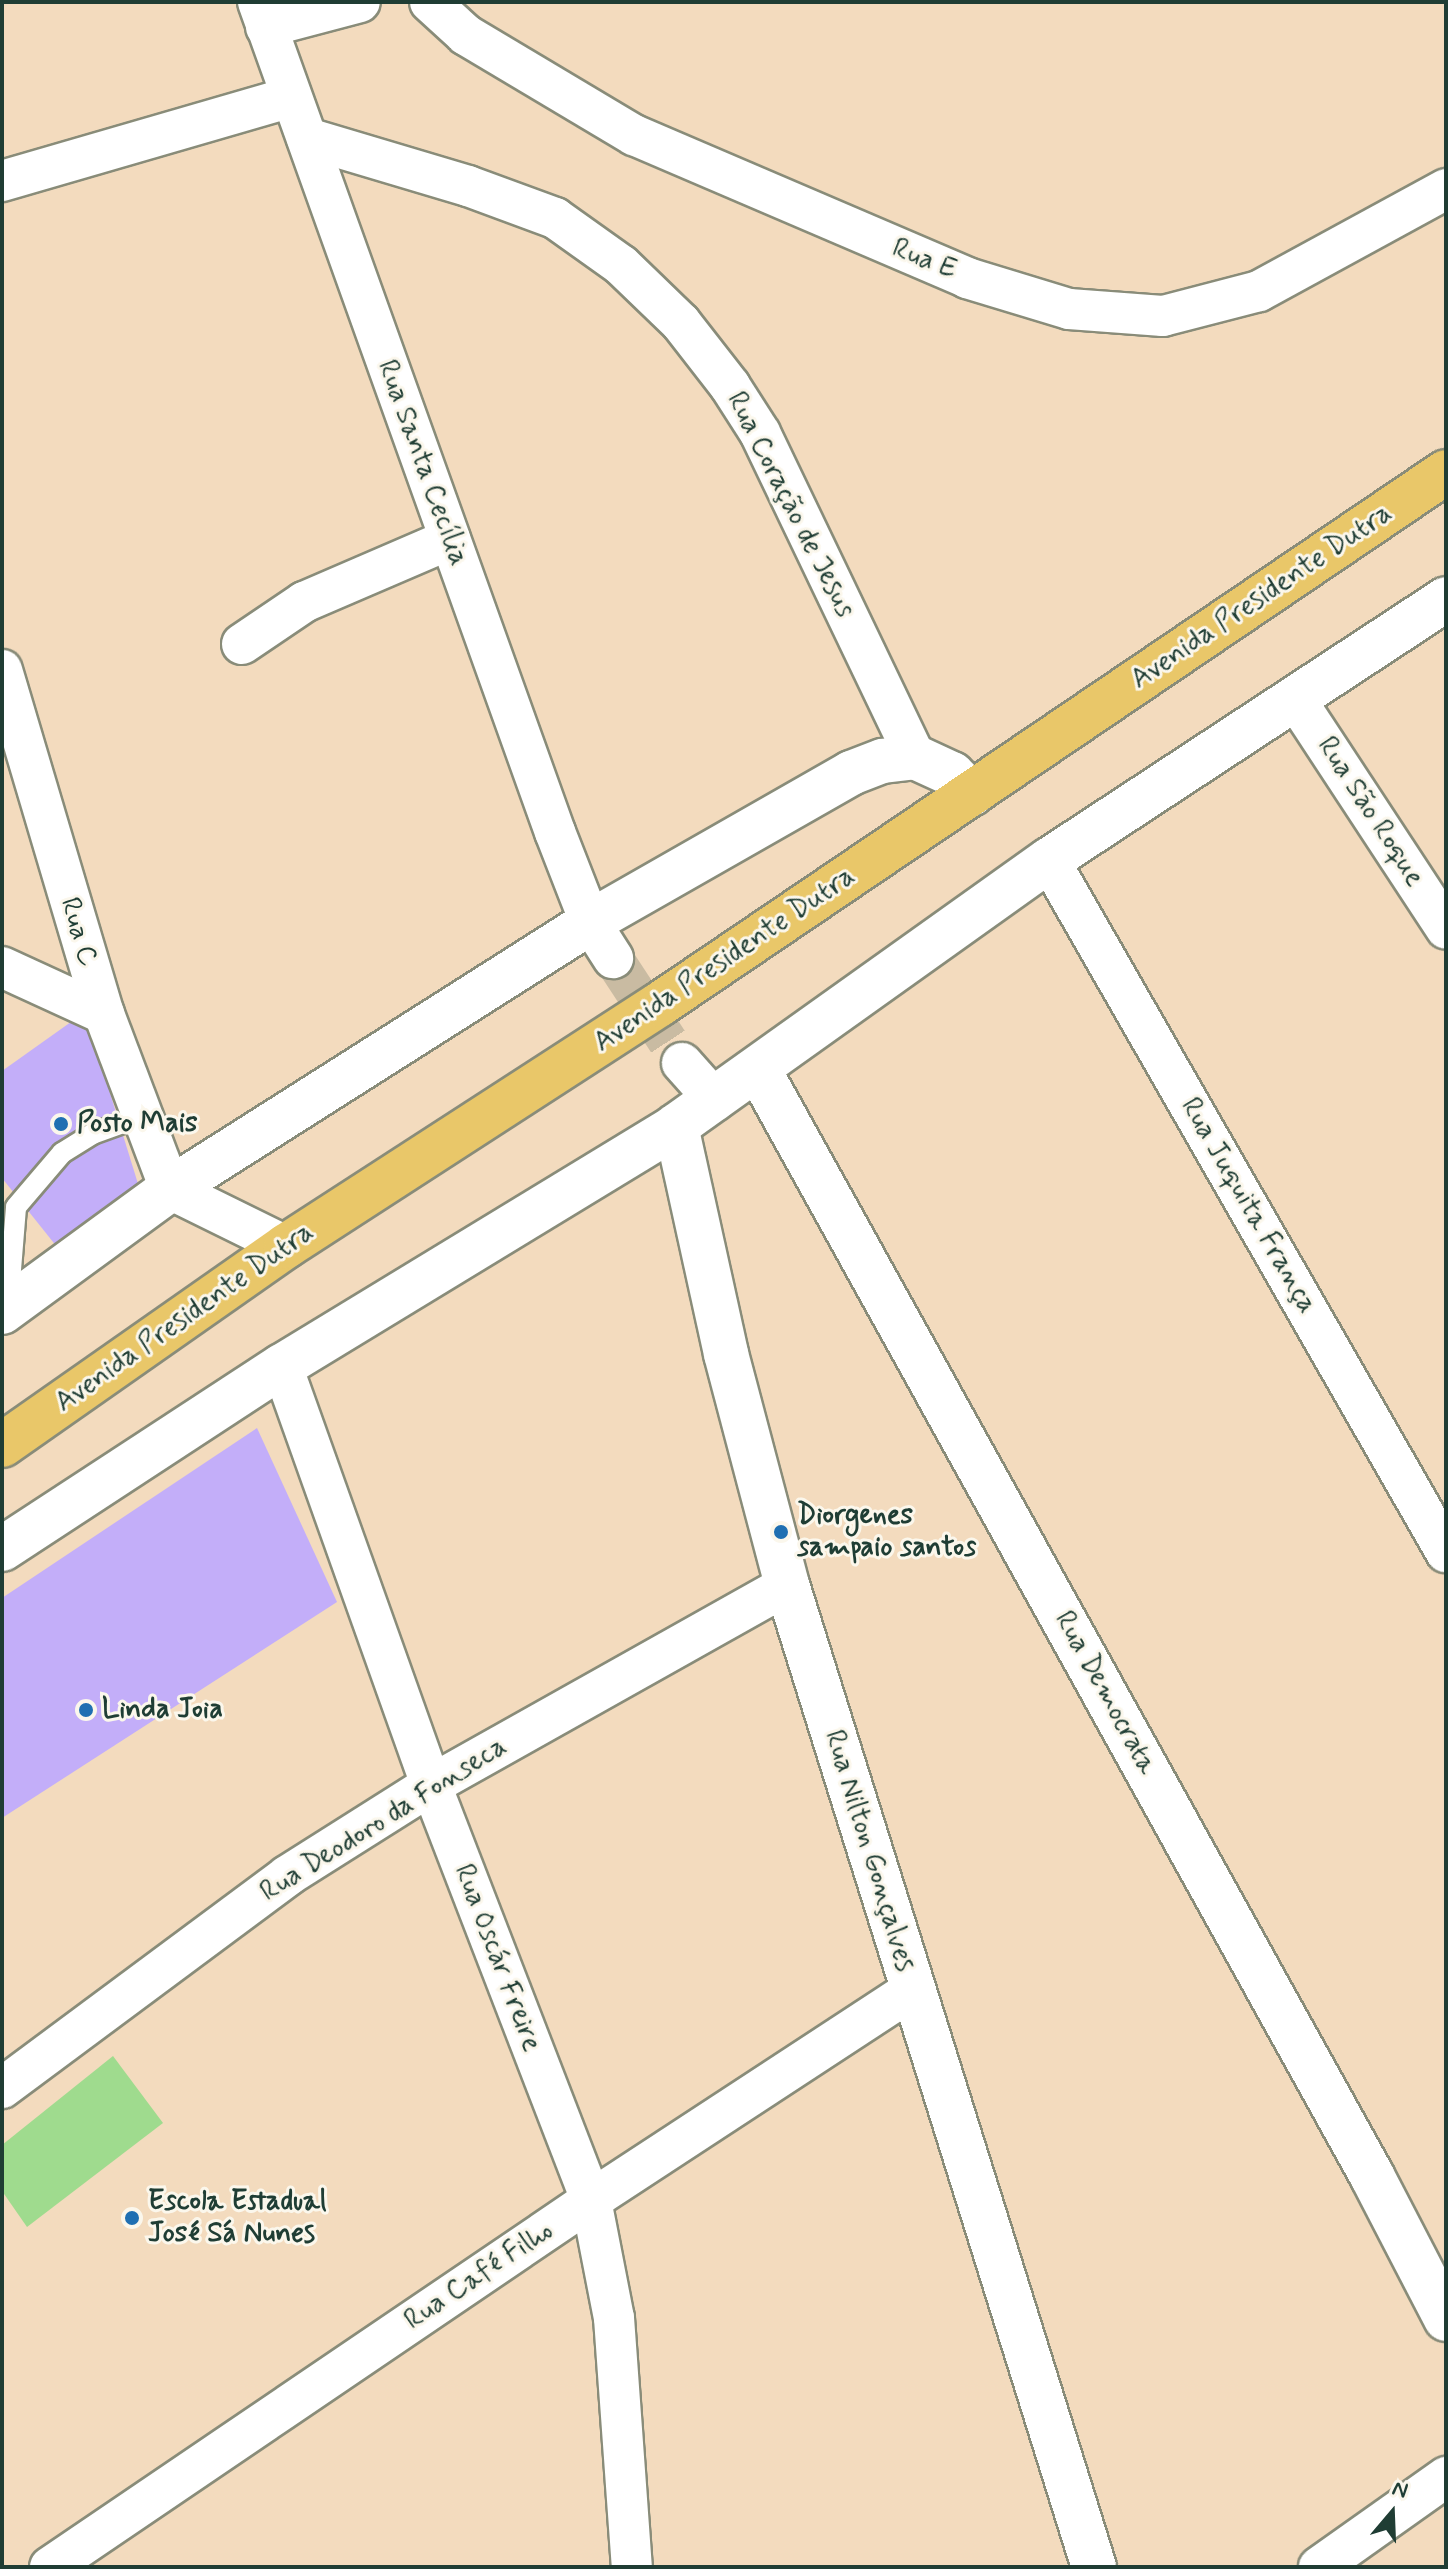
<!DOCTYPE html>
<html>
<head>
<meta charset="utf-8">
<style>
  body { margin:0 }
  #map { position:relative; width:1448px; height:2569px; overflow:hidden; background:#f3dbbe; font-family:Mynerve,sans-serif }
  div>[style] { position:absolute }
  [style*='--x'] { left:calc(var(--x)*1px); top:calc(var(--y)*1px); width:calc(var(--w)*1px); rotate:calc(var(--a)*1deg) }
  .green>* { inset:0; background:#9fdb8e }
  .building>* { inset:0; background:#c3aef9 }
  .minor-tunnel>* { height:40px; margin-top:-20px; transform-origin:0; background:repeating-linear-gradient(90deg,#c9bba2 0 40px,transparent 0 60px) }
  .roads { filter:drop-shadow(2px 0 #898c79) drop-shadow(-2px 0 #898c79) drop-shadow(0 2px #898c79) drop-shadow(0 -2px #898c79) }
  .service>* { height:20px; margin:-10px; padding:0 10px; transform-origin:10px; border-radius:10px; background:#fff }
  .minor>* { height:40px; margin:-20px; padding:0 20px; transform-origin:20px; border-radius:20px; background:#fff }
  .tertiary>* { height:44px; margin:-22px; padding:0 22px; transform-origin:22px; border-radius:22px; background:#fff }
  .trunk>* { height:44px; margin:-22px; padding:0 22px; transform-origin:22px; border-radius:22px; background:#e9c769 }
  .dots>* { width:22px; height:22px; translate:-50% -50%; box-sizing:border-box; border:4px solid #fbf7ec; border-radius:50% }
  span { translate:-50% -50%; white-space:nowrap; text-align:center; line-height:1.15; -webkit-text-stroke:6px #fbf7ec; paint-order:stroke }
  .street-label { font-size:28px; color:#1f3d34 }
  .poi-label { font-size:28px; color:#1f3d34; font-weight:700 }
  .left { translate:0 -50%; text-align:left }
  .frame { position:absolute; inset:0; border:4px solid #1f3d34; pointer-events:none }
  .north { position:absolute; left:1352px; top:2473px; width:80px; height:80px; -webkit-text-stroke:6px #fbf7ec; paint-order:stroke; rotate:19deg; font-size:22px; font-weight:700; line-height:32px; text-align:center; color:#1f3d34 }
  .north::after { content:''; display:block; margin:auto; width:28px; height:36px; background:#1f3d34; clip-path:polygon(50% 0,100% 100%,50% 72%,0 100%) }
</style>
</head>
<body>
<div id="map">
  <div class="green">
    <i style="clip-path:polygon(113px 2056px,163px 2123px,27px 2227px,2px 2191px,2px 2145px)"></i>
  </div>
  <div class="building">
    <i style="clip-path:polygon(85px 1012px,143px 1200px,65px 1257px,2px 1178px,2px 1071px)"></i>
    <i style="clip-path:polygon(257px 1428px,337px 1602px,2px 1818px,2px 1598px)"></i>
  </div>
  <div class="minor-tunnel">
    <i style="--x:613;--y:958;--w:126;--a:56.7"></i>
  </div>
  <div class="roads">
    <div class="service">
      <i style="--x:8;--y:1307;--w:100;--a:-85.4"></i>
      <i style="--x:16;--y:1207;--w:71;--a:-49.6"></i>
      <i style="--x:62;--y:1153;--w:36;--a:-32"></i>
      <i style="--x:92;--y:1134;--w:53;--a:-19.8"></i>
    </div>
    <div class="minor">
      <i style="--x:258;--y:2;--w:882;--a:70.31"></i>
      <i style="--x:555;--y:832;--w:97;--a:68.7"></i>
      <i style="--x:590;--y:922;--w:43;--a:57.4"></i>
      <i style="--x:430;--y:2;--w:49;--a:42.5"></i>
      <i style="--x:466;--y:35;--w:196;--a:30.8"></i>
      <i style="--x:634;--y:135;--w:362;--a:23.2"></i>
      <i style="--x:967;--y:278;--w:107;--a:16.9"></i>
      <i style="--x:1069;--y:309;--w:94;--a:4.3"></i>
      <i style="--x:1163;--y:316;--w:99;--a:-14.6"></i>
      <i style="--x:1259;--y:291;--w:213;--a:-28.6"></i>
      <i style="--x:266;--y:27;--w:97;--a:-14.9"></i>
      <i style="--x:307;--y:138;--w:168;--a:16.6"></i>
      <i style="--x:468;--y:186;--w:93;--a:20.2"></i>
      <i style="--x:555;--y:218;--w:81;--a:35.5"></i>
      <i style="--x:621;--y:265;--w:83;--a:44"></i>
      <i style="--x:681;--y:323;--w:80;--a:52.1"></i>
      <i style="--x:730;--y:386;--w:56;--a:57.4"></i>
      <i style="--x:760;--y:433;--w:359;--a:64.4"></i>
      <i style="--x:2;--y:181;--w:301;--a:-16.2"></i>
      <i style="--x:242;--y:644;--w:75;--a:-34.1"></i>
      <i style="--x:304;--y:602;--w:159;--a:-23.3"></i>
      <i style="--x:2;--y:670;--w:359;--a:73.5"></i>
      <i style="--x:104;--y:1014;--w:187;--a:69.3"></i>
      <i style="--x:170;--y:1189;--w:129;--a:26.2"></i>
      <i style="--x:1294;--y:697;--w:277;--a:56.7"></i>
      <i style="--x:1049;--y:860;--w:798;--a:60.16"></i>
      <i style="--x:2;--y:967;--w:112;--a:24.7"></i>
      <i style="--x:682;--y:1063;--w:50;--a:48.3"></i>
      <i style="--x:282;--y:1366;--w:445;--a:70.4"></i>
      <i style="--x:431;--y:1785;--w:445;--a:68.9"></i>
      <i style="--x:591;--y:2200;--w:120;--a:79"></i>
      <i style="--x:614;--y:2318;--w:250;--a:85.9"></i>
      <i style="--x:2;--y:2088;--w:355;--a:-36.6"></i>
      <i style="--x:287;--y:1876;--w:170;--a:-32.3"></i>
      <i style="--x:431;--y:1785;--w:408;--a:-29.3"></i>
      <i style="--x:50;--y:2567;--w:654;--a:-34.15"></i>
      <i style="--x:591;--y:2200;--w:384;--a:-33.2"></i>
      <i style="--x:1319;--y:2567;--w:156;--a:-35.3"></i>
    </div>
    <div class="tertiary">
      <i style="--x:758;--y:1069;--w:1266;--a:60.98"></i>
      <i style="--x:1372;--y:2176;--w:161;--a:62.6"></i>
      <i style="--x:676;--y:1126;--w:233;--a:77.6"></i>
      <i style="--x:726;--y:1354;--w:239;--a:75.2"></i>
      <i style="--x:787;--y:1585;--w:1029;--a:72.64"></i>
      <i style="--x:2;--y:1312;--w:208;--a:-36.2"></i>
      <i style="--x:170;--y:1189;--w:498;--a:-32.4"></i>
      <i style="--x:590;--y:922;--w:301;--a:-29.7"></i>
      <i style="--x:851;--y:773;--w:34;--a:-21"></i>
      <i style="--x:883;--y:761;--w:32;--a:-7"></i>
      <i style="--x:915;--y:757;--w:41;--a:24.7"></i>
      <i style="--x:952;--y:774;--w:28;--a:45"></i>
      <i style="--x:2;--y:1549;--w:334;--a:-33.2"></i>
      <i style="--x:282;--y:1366;--w:461;--a:-31.3"></i>
      <i style="--x:676;--y:1126;--w:458;--a:-35.5"></i>
      <i style="--x:1049;--y:860;--w:475;--a:-33.3"></i>
    </div>
    <div class="trunk">
      <i style="--x:2;--y:1445;--w:347;--a:-35"></i>
      <i style="--x:286;--y:1246;--w:445;--a:-32.9"></i>
      <i style="--x:660;--y:1004;--w:949;--a:-34.09"></i>
    </div>
  </div>
  <div class="dots">
    <i style="left:61px;top:1124px;background:#1f6fb2"></i>
    <i style="left:781px;top:1532px;background:#1f6fb2"></i>
    <i style="left:86px;top:1710px;background:#1f6fb2"></i>
    <i style="left:132px;top:2218px;background:#1f6fb2"></i>
  </div>
  <div class="street-label">
    <span style="left:924px;top:260px;rotate:22deg">Rua E</span>
    <span style="left:422px;top:463px;rotate:70deg">Rua Santa Cecília</span>
    <span style="left:790px;top:505px;rotate:63deg">Rua Coração de Jesus</span>
    <span style="left:1262px;top:597px;rotate:-34deg">Avenida Presidente Dutra</span>
    <span style="left:1370px;top:812px;rotate:57deg">Rua São Roque</span>
    <span style="left:78px;top:932px;rotate:73deg">Rua C</span>
    <span style="left:725px;top:960px;rotate:-34deg">Avenida Presidente Dutra</span>
    <span style="left:1248px;top:1206px;rotate:60deg">Rua Juquita França</span>
    <span style="left:185px;top:1318px;rotate:-35deg">Avenida Presidente Dutra</span>
    <span style="left:1105px;top:1693px;rotate:61deg">Rua Democrata</span>
    <span style="left:384px;top:1820px;rotate:-32deg">Rua Deodoro da Fonseca</span>
    <span style="left:869px;top:1851px;rotate:73deg">Rua Nilton Gonçalves</span>
    <span style="left:497px;top:1958px;rotate:69deg">Rua Oscár Freire</span>
    <span style="left:479px;top:2276px;rotate:-34deg">Rua Café Filho</span>
  </div>
  <div class="poi-label">
    <span class="left" style="left:77px;top:1124px">Posto Mais</span>
    <span class="left" style="left:797px;top:1532px">Diorgenes<br>sampaio santos</span>
    <span class="left" style="left:102px;top:1710px">Linda Joia</span>
    <span class="left" style="left:148px;top:2218px">Escola Estadual<br>José Sá Nunes</span>
  </div>
  <div class="frame"></div>
  <div class="north">N</div>
</div>
</body>
</html>
